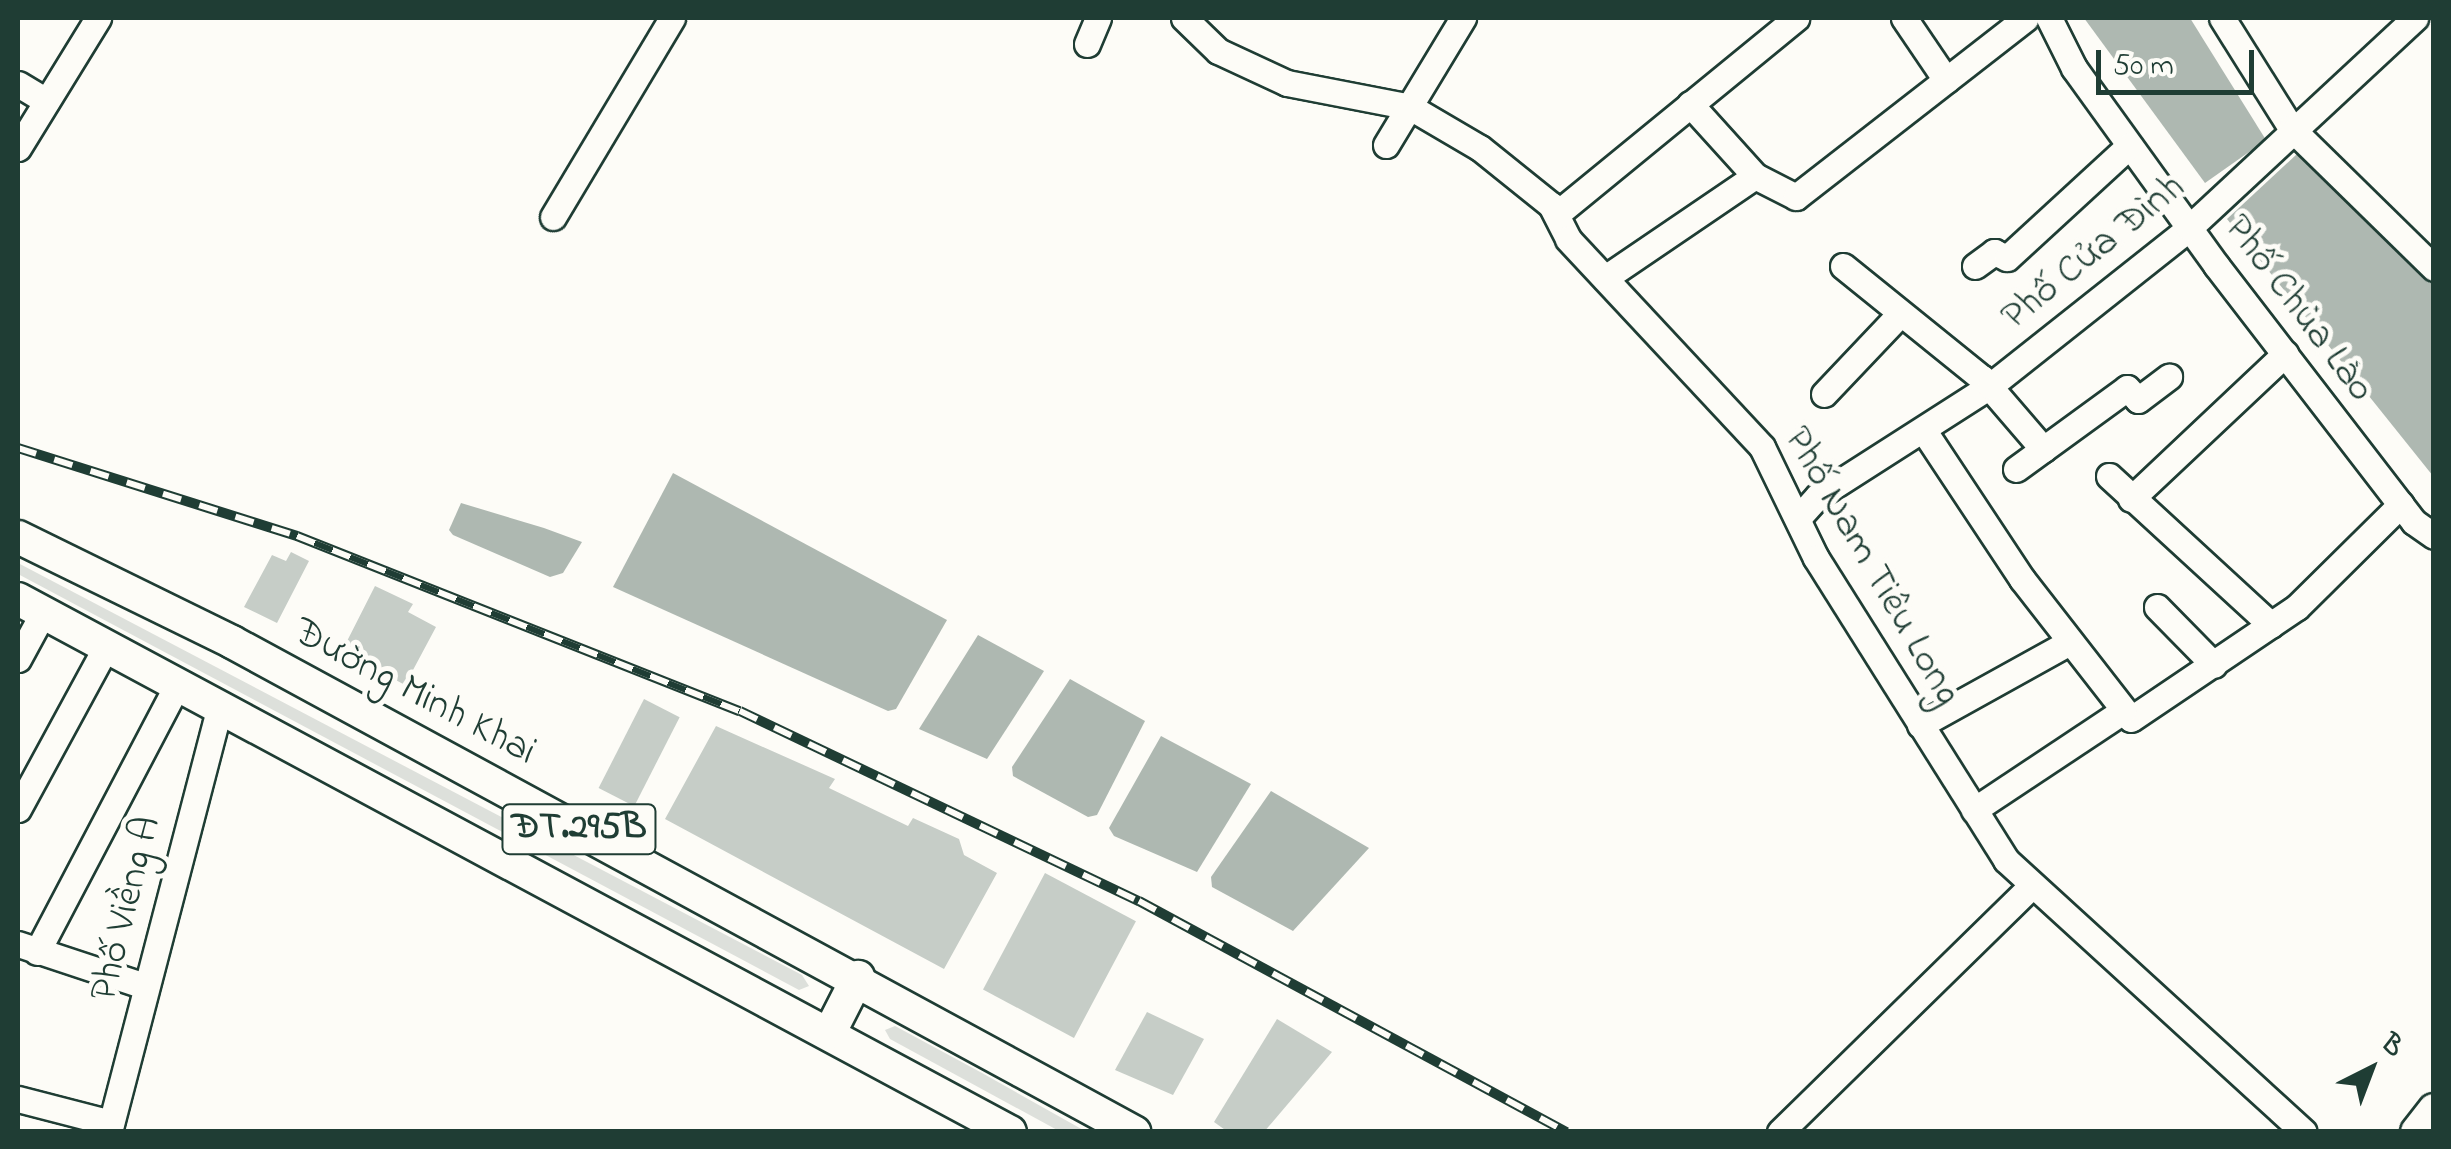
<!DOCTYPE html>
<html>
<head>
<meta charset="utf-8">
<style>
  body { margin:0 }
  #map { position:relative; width:2451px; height:1149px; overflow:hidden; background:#fdfcf7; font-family:"Indie Flower",sans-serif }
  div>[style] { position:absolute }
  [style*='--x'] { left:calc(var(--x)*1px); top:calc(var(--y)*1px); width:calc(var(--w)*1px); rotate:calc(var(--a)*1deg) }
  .green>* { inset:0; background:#dde0db }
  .water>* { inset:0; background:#aeb8b1 }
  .building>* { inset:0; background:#c6cdc7; transform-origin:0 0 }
  .roads { filter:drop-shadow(2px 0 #1f3d34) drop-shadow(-2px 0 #1f3d34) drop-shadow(0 2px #1f3d34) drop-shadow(0 -2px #1f3d34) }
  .minor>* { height:25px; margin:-12.5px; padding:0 12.5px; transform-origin:12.5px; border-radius:12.5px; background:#fdfcf7 }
  .major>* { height:32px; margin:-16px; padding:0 16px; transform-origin:16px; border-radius:16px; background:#fdfcf7 }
  .rail>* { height:10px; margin-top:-5px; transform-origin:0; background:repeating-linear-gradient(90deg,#fdfcf7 0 19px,#1f3d34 0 38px); box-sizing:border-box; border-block:2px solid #1f3d34 }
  span { translate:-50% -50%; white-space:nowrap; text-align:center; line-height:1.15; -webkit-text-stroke:10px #fdfcf7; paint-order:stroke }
  .shield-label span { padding:2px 8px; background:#fdfcf7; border:2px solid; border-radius:8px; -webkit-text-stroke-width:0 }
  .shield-label { font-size:38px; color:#1f3d34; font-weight:700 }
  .street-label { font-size:40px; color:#1f3d34 }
  .frame { position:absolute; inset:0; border:20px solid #1f3d34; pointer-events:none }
  .north { position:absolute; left:2321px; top:1019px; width:100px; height:100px; -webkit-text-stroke:8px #fdfcf7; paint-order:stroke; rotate:42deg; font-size:28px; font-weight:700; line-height:40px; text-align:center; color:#1f3d34 }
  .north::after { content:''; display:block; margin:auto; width:35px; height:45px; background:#1f3d34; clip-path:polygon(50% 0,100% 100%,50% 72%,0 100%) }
  .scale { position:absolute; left:2096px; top:50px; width:158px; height:45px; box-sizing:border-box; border:5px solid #1f3d34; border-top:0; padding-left:12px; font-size:30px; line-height:35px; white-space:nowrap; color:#1f3d34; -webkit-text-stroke:8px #fdfcf7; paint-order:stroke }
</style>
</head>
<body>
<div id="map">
  <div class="green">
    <i style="clip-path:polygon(18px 563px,802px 975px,809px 986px,799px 990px,18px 574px)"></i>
    <i style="clip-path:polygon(895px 1026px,982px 1073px,1085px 1131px,1059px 1131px,890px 1039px,885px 1030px)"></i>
  </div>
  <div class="water">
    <i style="clip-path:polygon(2084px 18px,2190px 18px,2266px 140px,2205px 183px)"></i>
    <i style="clip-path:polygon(2297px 154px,2433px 283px,2433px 476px,2227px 219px)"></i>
    <i style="clip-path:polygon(673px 473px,947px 620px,896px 709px,888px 711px,613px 587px)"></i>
    <i style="clip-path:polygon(461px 503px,544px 528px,582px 542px,563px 573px,550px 577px,453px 535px,449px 530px)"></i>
    <i style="clip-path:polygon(978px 635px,1044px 671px,987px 759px,919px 729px)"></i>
    <i style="clip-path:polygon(1070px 679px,1145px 721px,1097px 815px,1088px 817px,1013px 776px,1012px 767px)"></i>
    <i style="clip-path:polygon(1161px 736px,1251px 784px,1197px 872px,1114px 836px,1109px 828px)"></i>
    <i style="clip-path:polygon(1271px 791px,1369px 848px,1293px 931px,1212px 887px,1211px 877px)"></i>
  </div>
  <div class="building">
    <i style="clip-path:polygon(291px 552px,309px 561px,277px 623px,244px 607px,272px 555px,286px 561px)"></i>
    <i style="clip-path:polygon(375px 586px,413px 604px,408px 612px,436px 627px,405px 685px,342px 651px)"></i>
    <i style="left:644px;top:699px;width:40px;height:100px;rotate:27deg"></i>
    <i style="clip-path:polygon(716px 726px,835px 779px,829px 788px,908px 826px,913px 818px,959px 839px,964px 855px,997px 873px,944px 969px,665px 819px)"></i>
    <i style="left:1045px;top:873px;width:103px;height:132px;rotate:28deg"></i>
    <i style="clip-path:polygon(1147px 1012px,1204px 1039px,1173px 1095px,1115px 1070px)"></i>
    <i style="clip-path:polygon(1277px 1019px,1332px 1052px,1264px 1132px,1228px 1132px,1214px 1122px)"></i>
  </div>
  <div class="roads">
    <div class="minor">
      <i style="--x:1184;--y:18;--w:47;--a:44.1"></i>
      <i style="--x:1218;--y:51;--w:76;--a:24.9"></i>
      <i style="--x:1287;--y:83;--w:125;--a:11"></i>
      <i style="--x:1410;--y:107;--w:81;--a:30.4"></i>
      <i style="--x:1480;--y:148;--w:91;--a:38.8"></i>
      <i style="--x:1551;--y:205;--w:38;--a:63"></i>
      <i style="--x:1568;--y:239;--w:284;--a:47"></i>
      <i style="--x:1762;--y:447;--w:123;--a:64.1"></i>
      <i style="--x:1816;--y:558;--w:357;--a:57.8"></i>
      <i style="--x:2006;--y:860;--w:403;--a:42.4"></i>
      <i style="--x:1904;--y:18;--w:75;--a:55.9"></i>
      <i style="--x:2049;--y:18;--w:56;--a:63.4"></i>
      <i style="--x:2074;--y:68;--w:243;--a:54.2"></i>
      <i style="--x:2216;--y:265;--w:324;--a:52.4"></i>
      <i style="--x:2414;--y:522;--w:24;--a:35"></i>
      <i style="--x:2222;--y:18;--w:130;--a:57.9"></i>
      <i style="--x:2291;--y:128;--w:200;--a:44.4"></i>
      <i style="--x:1087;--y:44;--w:28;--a:-67"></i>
      <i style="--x:18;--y:84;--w:33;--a:31"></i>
      <i style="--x:1690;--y:104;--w:97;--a:47.9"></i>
      <i style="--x:1386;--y:145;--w:149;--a:-58.8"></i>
      <i style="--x:18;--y:148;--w:153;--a:-58.4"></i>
      <i style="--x:1558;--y:213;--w:308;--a:-39.3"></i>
      <i style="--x:553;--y:217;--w:232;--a:-59.1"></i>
      <i style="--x:1843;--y:266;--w:179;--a:38.9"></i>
      <i style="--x:1982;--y:378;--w:94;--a:49.3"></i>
      <i style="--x:1975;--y:266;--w:24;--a:-36"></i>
      <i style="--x:1994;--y:252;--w:14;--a:25"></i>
      <i style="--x:2007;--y:258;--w:166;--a:-42.6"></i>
      <i style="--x:1605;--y:278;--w:181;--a:-34.2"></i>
      <i style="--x:1755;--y:176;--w:46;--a:27.1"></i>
      <i style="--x:1796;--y:197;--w:291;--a:-37.9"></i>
      <i style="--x:1824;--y:394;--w:109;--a:-46.5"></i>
      <i style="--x:1924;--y:431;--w:178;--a:56.5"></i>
      <i style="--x:2022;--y:579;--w:177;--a:52.1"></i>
      <i style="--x:2131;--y:719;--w:200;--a:-34"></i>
      <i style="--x:2297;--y:607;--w:146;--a:-44.7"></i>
      <i style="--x:2016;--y:469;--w:137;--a:-36.1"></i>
      <i style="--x:2127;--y:388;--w:16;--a:47"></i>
      <i style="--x:2138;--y:400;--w:39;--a:-37"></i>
      <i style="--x:2109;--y:476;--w:220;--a:42.6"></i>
      <i style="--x:2131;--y:499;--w:212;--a:-43.3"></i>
      <i style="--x:1799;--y:517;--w:28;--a:-48"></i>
      <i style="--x:1818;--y:496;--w:204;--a:-32.6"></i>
      <i style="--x:1990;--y:386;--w:254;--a:-38.4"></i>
      <i style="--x:2189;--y:228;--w:309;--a:-42.9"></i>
      <i style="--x:2157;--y:607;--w:81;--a:45.5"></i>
      <i style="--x:18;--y:659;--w:52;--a:-61.5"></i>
      <i style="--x:1920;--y:725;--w:171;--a:-29"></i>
      <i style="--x:18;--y:809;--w:187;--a:-61.5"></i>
      <i style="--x:1974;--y:810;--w:179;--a:-33.6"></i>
      <i style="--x:18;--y:944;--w:134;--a:18.3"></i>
      <i style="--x:37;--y:952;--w:303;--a:-62.3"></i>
      <i style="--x:18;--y:1099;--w:96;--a:14.5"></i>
      <i style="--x:109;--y:1132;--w:441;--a:-75.4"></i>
      <i style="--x:1780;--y:1132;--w:353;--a:-44.4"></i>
    </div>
    <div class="major">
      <i style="--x:18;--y:537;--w:238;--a:26.1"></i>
      <i style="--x:232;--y:642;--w:1027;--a:28.51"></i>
      <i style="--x:18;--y:599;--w:1126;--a:28.25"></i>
      <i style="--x:830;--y:1032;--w:62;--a:-63"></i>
      <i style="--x:2417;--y:1132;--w:28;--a:-52"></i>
    </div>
  </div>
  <div class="rail">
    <i style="--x:18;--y:448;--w:293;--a:17.5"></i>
    <i style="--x:297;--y:536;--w:476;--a:21.6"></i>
    <i style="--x:740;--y:711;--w:442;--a:25.5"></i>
    <i style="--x:1139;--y:901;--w:486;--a:28.4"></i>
  </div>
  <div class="shield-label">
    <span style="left:579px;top:829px">ĐT.295B</span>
  </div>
  <div class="street-label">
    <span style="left:2094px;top:253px;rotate:-39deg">Phố Cửa Đình</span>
    <span style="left:2298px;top:309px;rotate:53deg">Phố Chùa Lào</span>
    <span style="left:1871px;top:567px;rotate:60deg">Phố Nam Tiêu Long</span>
    <span style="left:414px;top:693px;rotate:28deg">Đường Minh Khai</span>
    <span style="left:127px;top:909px;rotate:-76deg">Phố Viềng A</span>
  </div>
  <div class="frame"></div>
  <div class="north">B</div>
  <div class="scale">50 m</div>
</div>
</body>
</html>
